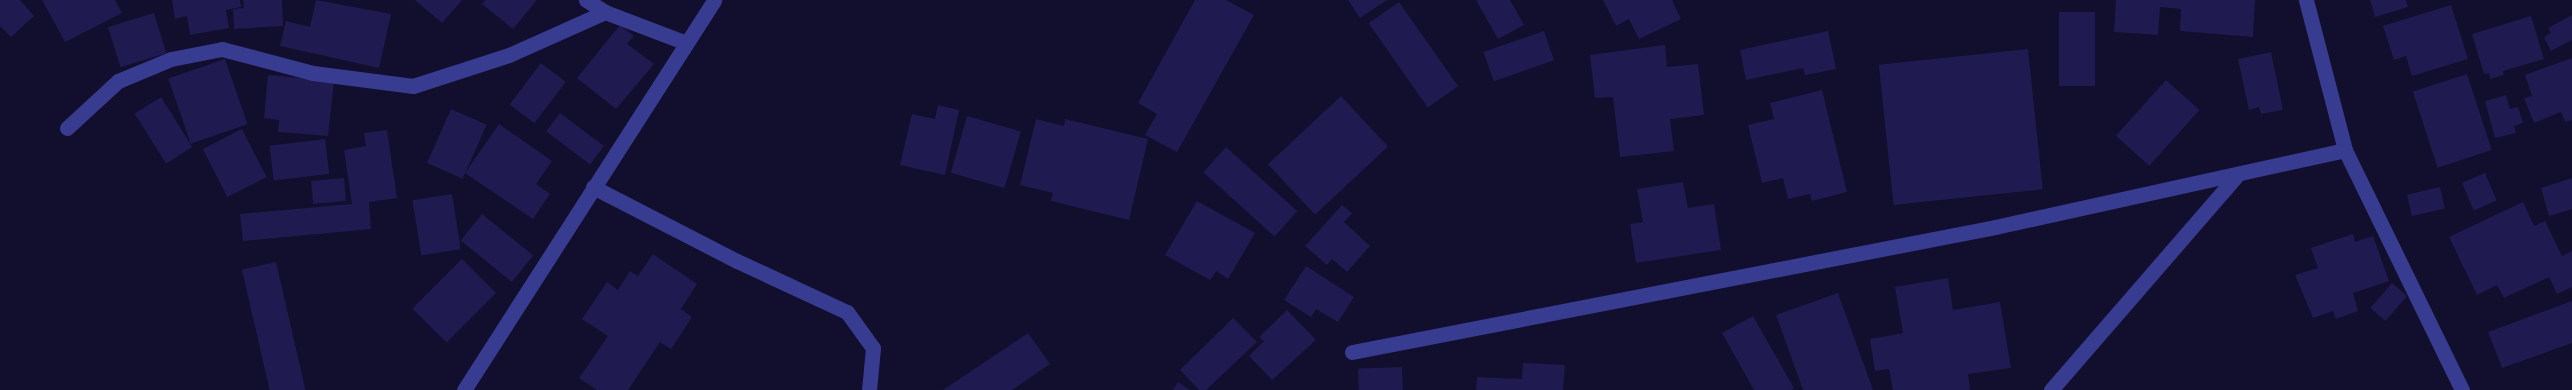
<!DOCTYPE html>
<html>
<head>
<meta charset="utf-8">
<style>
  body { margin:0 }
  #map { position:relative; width:2572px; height:390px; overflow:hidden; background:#110f2d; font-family:"Roboto Condensed",sans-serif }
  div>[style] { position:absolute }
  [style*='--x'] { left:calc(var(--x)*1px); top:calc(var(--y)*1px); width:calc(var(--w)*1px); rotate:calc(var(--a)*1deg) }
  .building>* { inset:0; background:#1f1a50; transform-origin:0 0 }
  .street>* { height:15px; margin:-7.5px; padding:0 7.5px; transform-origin:7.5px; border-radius:7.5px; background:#373c90 }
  span { translate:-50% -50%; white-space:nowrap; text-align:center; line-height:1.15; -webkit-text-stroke:4.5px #110f2d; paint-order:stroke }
</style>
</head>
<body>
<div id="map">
  <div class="building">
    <i style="clip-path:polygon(0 0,20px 0,34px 16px,11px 37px,0 26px)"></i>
    <i style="clip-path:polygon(42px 0,115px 0,122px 13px,65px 42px)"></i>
    <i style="clip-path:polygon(172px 0,240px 0,241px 7px,226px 10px,229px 28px,190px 35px,187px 16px,175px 19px)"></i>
    <i style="clip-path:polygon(243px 0,282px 0,283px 26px,234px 29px,233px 9px,244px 8px)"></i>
    <i style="clip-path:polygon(316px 0,391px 14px,379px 68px,280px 46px,286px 21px,310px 27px)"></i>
    <i style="clip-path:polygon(415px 0,462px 0,442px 23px)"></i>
    <i style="clip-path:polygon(486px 0,537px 0,513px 29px,482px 4px)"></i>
    <i style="clip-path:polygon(1195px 0,1226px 0,1254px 15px,1177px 152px,1145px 135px,1157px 114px,1138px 103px)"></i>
    <i style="clip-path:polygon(1348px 0,1387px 0,1360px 18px)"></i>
    <i style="clip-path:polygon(1476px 0,1510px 0,1524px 25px,1498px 39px)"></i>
    <i style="clip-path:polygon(1603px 0,1672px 0,1681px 19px,1639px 39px,1629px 19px,1616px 26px)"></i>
    <i style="clip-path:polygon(2116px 0,2255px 0,2253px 37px,2180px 31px,2181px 9px,2160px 7px,2158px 35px,2114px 32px)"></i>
    <i style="clip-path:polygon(2370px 0,2406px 0,2408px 7px,2375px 17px)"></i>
    <i style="left:1399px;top:2px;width:103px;height:37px;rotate:55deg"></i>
    <i style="clip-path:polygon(2451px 5px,2468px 59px,2412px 76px,2406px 56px,2394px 60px,2383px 26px)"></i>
    <i style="left:2059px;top:12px;width:36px;height:74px"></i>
    <i style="left:154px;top:13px;width:42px;height:48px;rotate:73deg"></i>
    <i style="clip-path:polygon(2572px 15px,2572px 40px,2551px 51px,2544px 37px,2551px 33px,2548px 28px)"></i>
    <i style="clip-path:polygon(2531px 16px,2544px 59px,2503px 71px,2504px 75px,2490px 79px,2489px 73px,2484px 74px,2472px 34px)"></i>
    <i style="clip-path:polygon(620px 25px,634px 36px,627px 44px,654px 64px,616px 109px,577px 78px)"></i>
    <i style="left:1544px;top:31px;width:31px;height:64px;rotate:71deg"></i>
    <i style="clip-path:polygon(1828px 31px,1836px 69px,1805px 75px,1803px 68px,1746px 80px,1740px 50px)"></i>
    <i style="clip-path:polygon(1665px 45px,1667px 67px,1698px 64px,1704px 115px,1670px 119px,1674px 151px,1620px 157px,1613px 97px,1595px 98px,1590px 55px)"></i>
    <i style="left:2028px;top:49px;width:141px;height:150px;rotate:84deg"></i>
    <i style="clip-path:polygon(2271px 52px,2283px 110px,2261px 114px,2259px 107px,2249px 110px,2238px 59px)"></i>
    <i style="clip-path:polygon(2572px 58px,2572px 120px,2565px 122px,2561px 112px,2534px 123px,2524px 98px,2532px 96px,2525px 75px)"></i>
    <i style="left:225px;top:59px;width:69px;height:60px;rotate:71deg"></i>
    <i style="left:541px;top:63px;width:31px;height:52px;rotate:37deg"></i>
    <i style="left:2467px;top:74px;width:80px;height:57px;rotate:72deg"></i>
    <i style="clip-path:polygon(268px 75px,334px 81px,328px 136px,278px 132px,279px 120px,264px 118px)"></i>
    <i style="left:2166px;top:80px;width:45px;height:75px;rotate:42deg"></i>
    <i style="clip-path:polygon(1822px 90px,1847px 192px,1812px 201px,1810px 194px,1788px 199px,1783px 178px,1762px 183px,1748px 125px,1774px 119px,1770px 103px)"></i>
    <i style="clip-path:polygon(2506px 95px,2510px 109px,2518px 107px,2523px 123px,2514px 126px,2516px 133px,2495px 138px,2485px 101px)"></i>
    <i style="left:1341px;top:96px;width:69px;height:100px;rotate:47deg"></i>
    <i style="left:161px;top:97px;width:59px;height:31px;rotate:58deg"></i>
    <i style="clip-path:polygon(938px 105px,959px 110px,945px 175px,900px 165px,912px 114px,935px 119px)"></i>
    <i style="left:451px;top:109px;width:39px;height:59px;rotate:24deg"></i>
    <i style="left:560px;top:113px;width:55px;height:23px;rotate:37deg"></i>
    <i style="left:967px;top:116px;width:56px;height:59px;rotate:16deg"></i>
    <i style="clip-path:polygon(1036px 119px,1064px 126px,1065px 119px,1148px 139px,1129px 220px,1051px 201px,1053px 193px,1020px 185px)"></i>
    <i style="clip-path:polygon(499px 124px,552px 161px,536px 184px,550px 194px,533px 219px,465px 173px)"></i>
    <i style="left:242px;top:129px;width:54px;height:44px;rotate:63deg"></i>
    <i style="clip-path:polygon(387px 130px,397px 198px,369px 202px,371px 229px,243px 241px,240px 214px,352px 204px,344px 150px,366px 146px,364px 133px)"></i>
    <i style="left:325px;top:139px;width:35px;height:56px;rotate:83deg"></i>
    <i style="left:1226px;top:147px;width:96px;height:34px;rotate:42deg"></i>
    <i style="left:2485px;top:173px;width:30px;height:25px;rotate:67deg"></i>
    <i style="left:344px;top:178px;width:23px;height:33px;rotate:85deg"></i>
    <i style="clip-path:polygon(2572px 178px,2572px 209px,2549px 216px,2541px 188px)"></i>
    <i style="clip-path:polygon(1683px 182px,1688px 208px,1714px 204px,1721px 250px,1636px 263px,1630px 224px,1643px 222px,1637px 189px)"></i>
    <i style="left:2440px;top:187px;width:22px;height:34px;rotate:77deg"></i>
    <i style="left:452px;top:194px;width:56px;height:40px;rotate:81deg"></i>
    <i style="clip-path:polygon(1197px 201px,1255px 233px,1228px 279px,1216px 271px,1210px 280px,1165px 255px)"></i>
    <i style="clip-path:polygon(2523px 202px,2534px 226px,2545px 221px,2562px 256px,2572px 251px,2572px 287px,2557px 294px,2549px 277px,2504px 298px,2497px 285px,2477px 295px,2449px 237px)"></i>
    <i style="clip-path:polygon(1342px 205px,1352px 213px,1344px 222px,1370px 246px,1347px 272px,1332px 259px,1327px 265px,1305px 246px)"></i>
    <i style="left:482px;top:214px;width:66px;height:34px;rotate:39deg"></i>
    <i style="clip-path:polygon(2353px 234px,2355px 242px,2373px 236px,2389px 281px,2353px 293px,2358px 311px,2336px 319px,2333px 311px,2313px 318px,2295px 275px,2318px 268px,2311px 248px)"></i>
    <i style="clip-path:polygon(653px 254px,697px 284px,681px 309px,692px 317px,671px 349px,660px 342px,628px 390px,597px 390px,579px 378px,608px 336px,582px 319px,607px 282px,618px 290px,630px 271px,638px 276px)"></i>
    <i style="left:462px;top:259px;width:48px;height:70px;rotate:45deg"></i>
    <i style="left:276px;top:262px;width:131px;height:35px;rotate:77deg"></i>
    <i style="clip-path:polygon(1306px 266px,1354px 297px,1338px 322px,1316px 309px,1311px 317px,1284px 300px)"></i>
    <i style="clip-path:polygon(1948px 278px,1953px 310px,2000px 302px,2011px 368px,1968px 374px,1970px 390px,1893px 390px,1889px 369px,1875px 371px,1870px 339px,1903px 333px,1895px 287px)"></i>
    <i style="left:2392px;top:283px;width:20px;height:33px;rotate:41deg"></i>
    <i style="clip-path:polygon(1838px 293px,1873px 390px,1803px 390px,1776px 315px)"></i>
    <i style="clip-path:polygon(2572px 301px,2572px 343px,2502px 368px,2488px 332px)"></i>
    <i style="clip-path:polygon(1287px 310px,1316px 340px,1272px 380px,1249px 356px,1264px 341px,1259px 337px)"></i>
    <i style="clip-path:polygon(1753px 316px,1794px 388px,1791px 390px,1754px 390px,1722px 333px)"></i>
    <i style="clip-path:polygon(1233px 318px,1257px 342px,1206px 390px,1199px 390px,1180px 370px)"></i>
    <i style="clip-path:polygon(1028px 333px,1050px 364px,1012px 390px,943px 390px)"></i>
    <i style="clip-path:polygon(1523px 363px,1565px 365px,1563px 390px,1476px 390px,1477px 377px,1522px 379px)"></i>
    <i style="left:1402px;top:367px;width:23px;height:44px;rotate:88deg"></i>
    <i style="clip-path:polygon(1178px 382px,1190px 390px,1173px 390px)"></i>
  </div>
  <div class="street">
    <i style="--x:586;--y:0;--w:22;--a:32"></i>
    <i style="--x:605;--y:12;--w:85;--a:20.8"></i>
    <i style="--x:2306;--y:0;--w:155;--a:75.4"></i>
    <i style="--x:2345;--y:150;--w:267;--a:64"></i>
    <i style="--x:67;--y:128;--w:69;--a:-42.7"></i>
    <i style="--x:118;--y:81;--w:57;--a:-22.5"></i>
    <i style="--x:171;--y:59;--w:52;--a:-11.1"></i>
    <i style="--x:222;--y:49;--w:94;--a:14.8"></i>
    <i style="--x:313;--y:73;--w:101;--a:7.4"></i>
    <i style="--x:413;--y:86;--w:101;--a:-17.9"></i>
    <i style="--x:509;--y:55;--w:105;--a:-24.1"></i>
    <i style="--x:593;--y:187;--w:162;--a:27.2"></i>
    <i style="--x:737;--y:261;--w:121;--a:24.9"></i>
    <i style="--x:847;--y:312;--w:44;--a:54.2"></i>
    <i style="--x:873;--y:348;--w:42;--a:95.4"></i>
    <i style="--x:1352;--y:352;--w:655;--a:-11"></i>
    <i style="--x:1995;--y:227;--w:358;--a:-12.4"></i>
    <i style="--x:464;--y:390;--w:463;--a:-57.3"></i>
    <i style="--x:2051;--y:390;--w:286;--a:-49.1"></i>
  </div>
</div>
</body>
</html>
